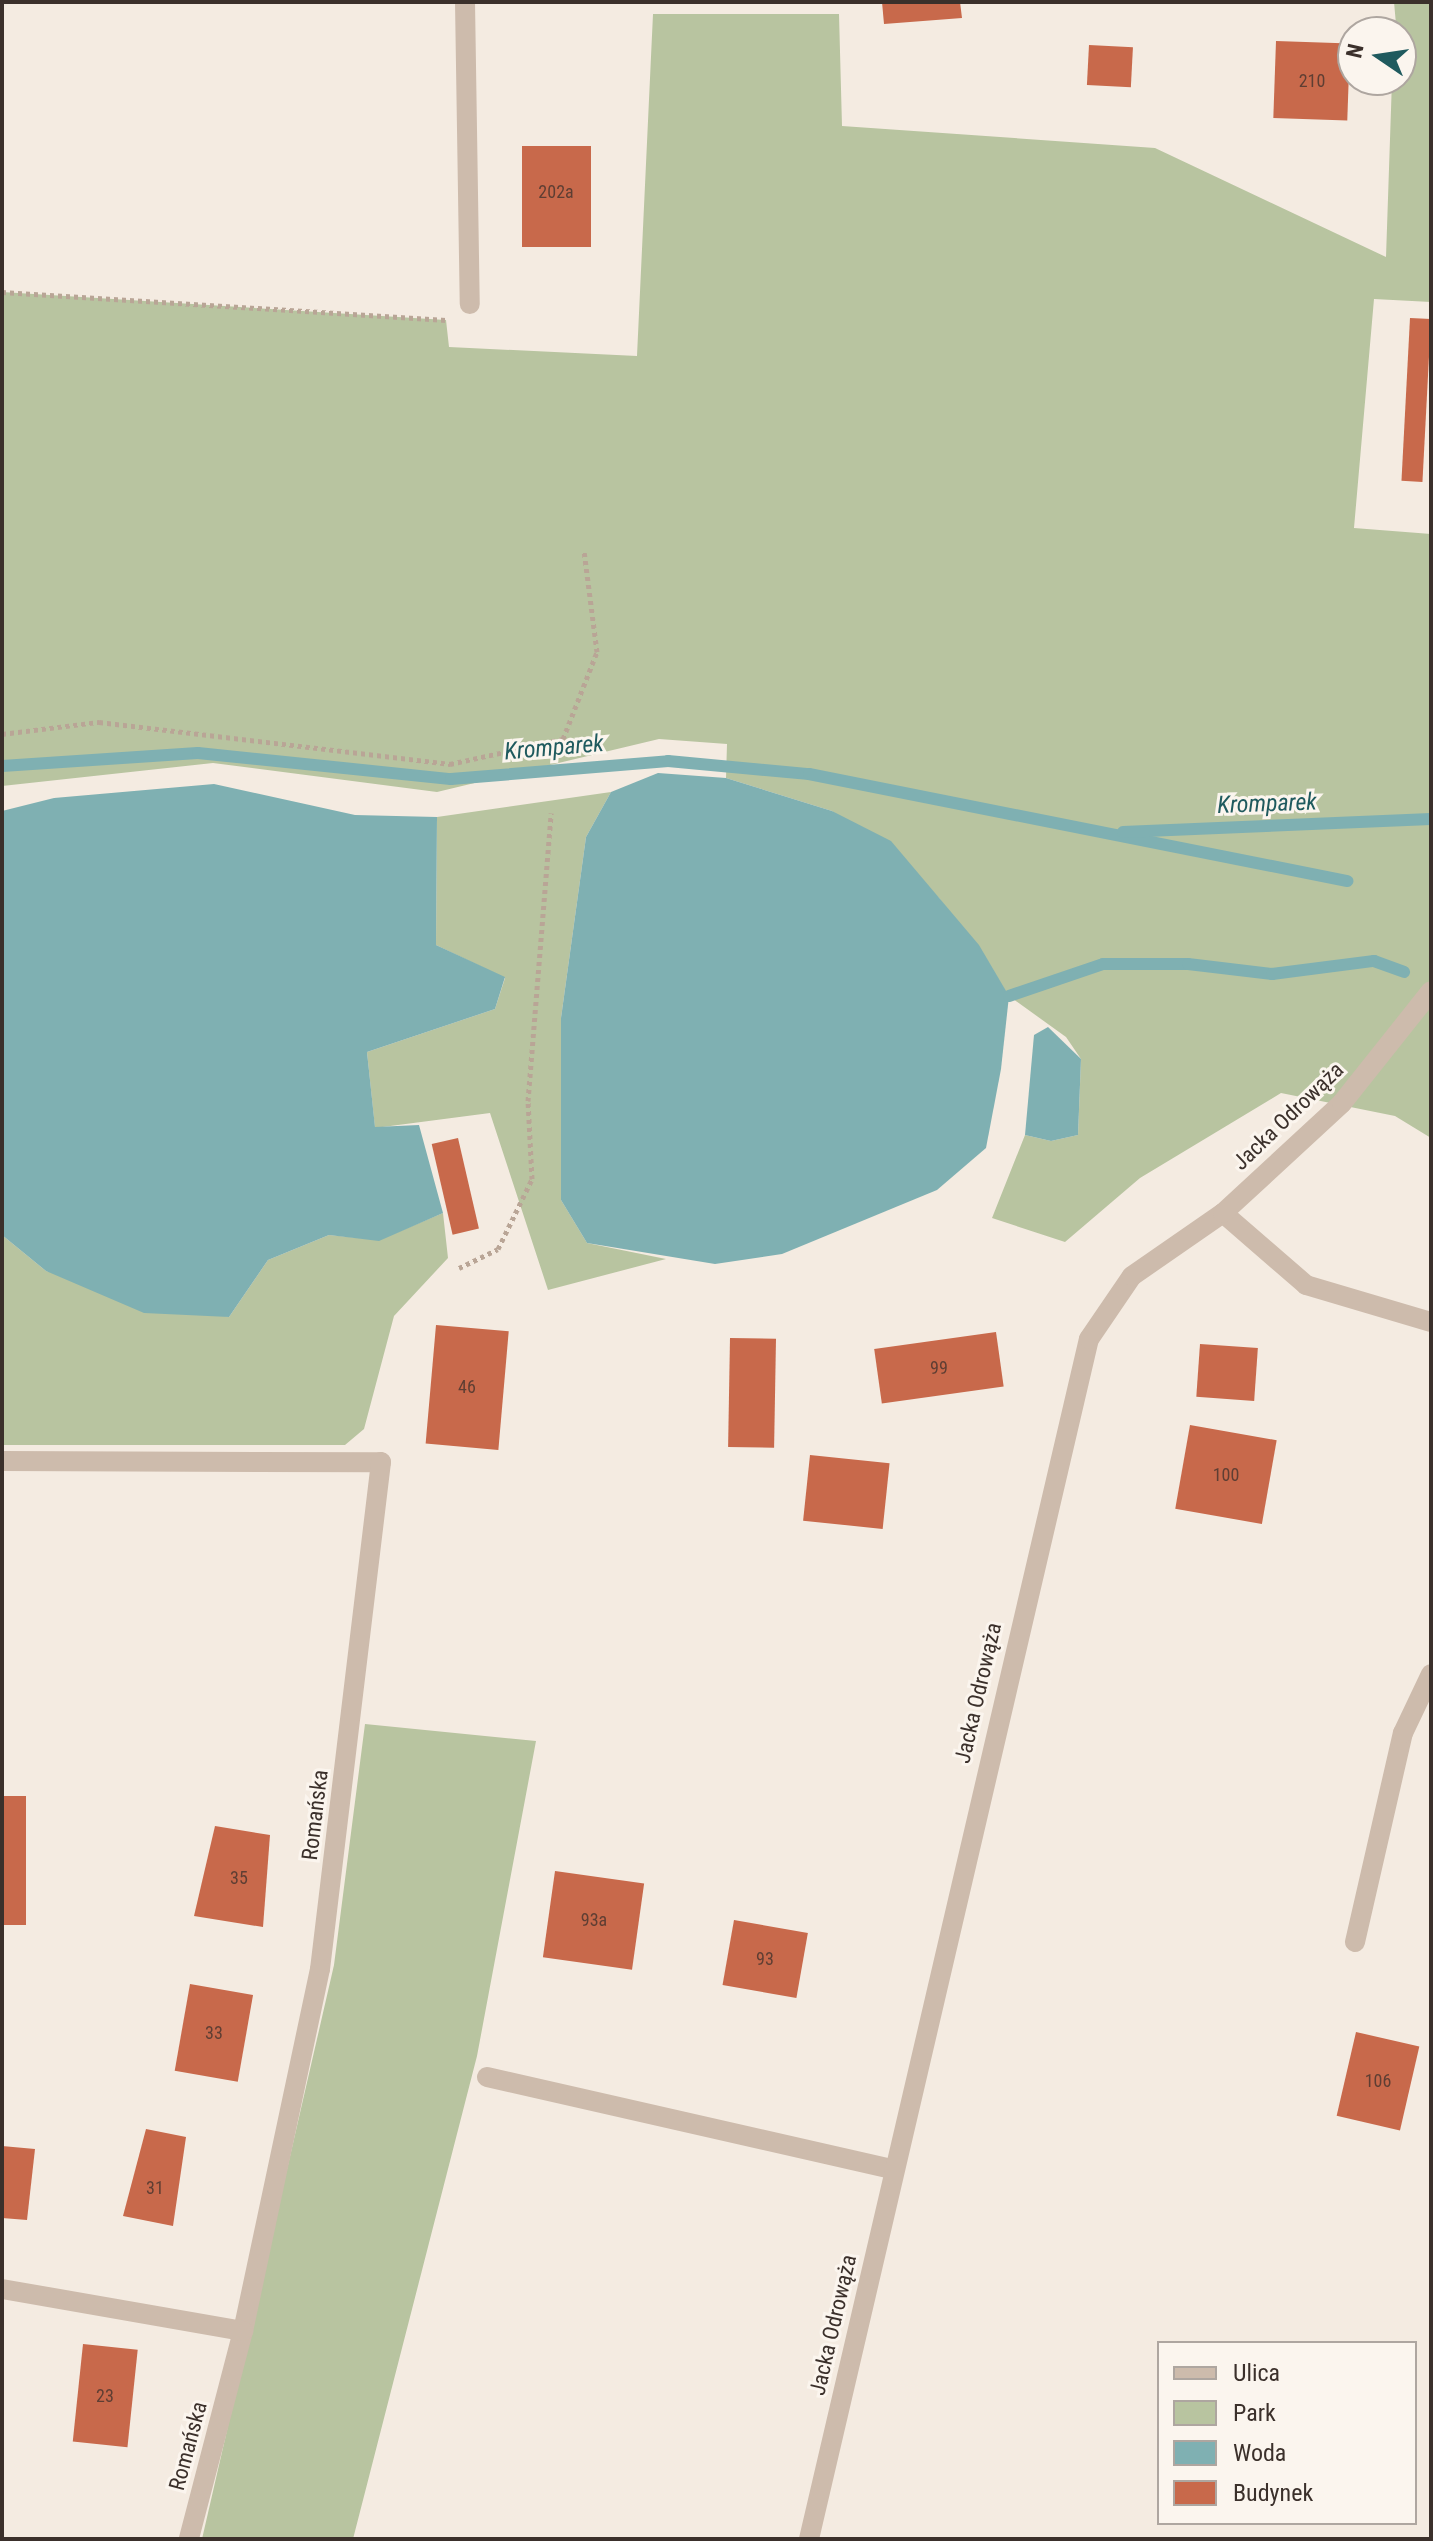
<!DOCTYPE html>
<html>
<head>
<meta charset="utf-8">
<style>
  body { margin:0 }
  #map { position:relative; width:1433px; height:2541px; overflow:hidden; background:#f4ebe1; font-family:"Roboto Condensed",sans-serif }
  div>[style] { position:absolute }
  [style*='--x'] { left:calc(var(--x)*1px); top:calc(var(--y)*1px); width:calc(var(--w)*1px); rotate:calc(var(--a)*1deg) }
  .green>* { inset:0; background:#b8c4a0 }
  .water>* { inset:0; background:#7fb0b2 }
  .stream>* { height:12px; margin:-6px; padding:0 6px; transform-origin:6px; border-radius:6px; background:#7fb0b2 }
  .building>* { inset:0; background:#c8694b; transform-origin:0 0 }
  .path>* { height:5px; margin-top:-2.5px; transform-origin:0; background:repeating-linear-gradient(90deg,#b9a596 0 4px,transparent 0 8px) }
  .minor>* { height:20px; margin:-10px; padding:0 10px; transform-origin:10px; border-radius:10px; background:#cdbbac }
  span { translate:-50% -50%; white-space:nowrap; text-align:center; line-height:1.15; -webkit-text-stroke:6px #fbf5ee; paint-order:stroke }
  .number-label { font-size:18px; color:#5e3e33 }
  .number-label span { -webkit-text-stroke-width:0 }
  .street-label { font-size:22px; color:#3b302b }
  .water-label { font-size:24px; color:#1f5a5e; font-style:italic }
  .frame { position:absolute; inset:0; border:4px solid #3b302b; pointer-events:none }
  .legend { position:absolute; left:1157px; top:2341px; width:260px; height:184px; box-sizing:border-box; background:#fbf5ee; border:2px solid #aea6a0; margin:0; padding:10px 14px; list-style:none; font-size:24px; color:#3b302b }
  .legend li { display:flex; align-items:center; gap:16px; height:40px }
  .legend b { width:40px; border:2px solid #aea6a0 }
  .north { position:absolute; left:1337px; top:16px; width:80px; height:80px; box-sizing:border-box; background:#fbf5ee; border:2px solid #aea6a0; border-radius:50%; rotate:283deg; font-size:22px; font-weight:700; line-height:32px; text-align:center; color:#3b302b }
  .north::after { content:''; display:block; margin:auto; width:28px; height:36px; background:#1f5a5e; clip-path:polygon(50% 0,100% 100%,50% 72%,0 100%) }
</style>
</head>
<body>
<div id="map">
  <div class="green">
    <i style="clip-path:polygon(1394px 2px,1431px 2px,1431px 302px,1374px 299px,1354px 528px,1431px 534px,1431px 1138px,1395px 1116px,1281px 1093px,1140px 1178px,1065px 1242px,992px 1218px,1025px 1135px,1051px 1141px,1078px 1135px,1081px 1059px,1066px 1037px,1009px 996px,939px 898px,832px 811px,726px 778px,727px 744px,659px 739px,437px 792px,213px 763px,2px 786px,2px 292px,446px 320px,449px 347px,637px 356px,653px 14px,839px 14px,842px 126px,1155px 148px,1386px 257px,1392px 80px,1401px 80px)"></i>
    <i style="clip-path:polygon(611px 792px,586px 837px,561px 1018px,561px 1200px,587px 1243px,666px 1259px,548px 1290px,490px 1113px,375px 1128px,367px 1052px,495px 1009px,505px 978px,436px 945px,437px 817px)"></i>
    <i style="clip-path:polygon(443px 1213px,448px 1258px,394px 1316px,364px 1429px,345px 1445px,2px 1445px,2px 1235px,46px 1271px,229px 1317px,268px 1260px,329px 1235px,379px 1240px)"></i>
    <i style="clip-path:polygon(365px 1724px,536px 1741px,477px 2056px,353px 2539px,202px 2539px,334px 1965px)"></i>
  </div>
  <div class="water">
    <i style="clip-path:polygon(658px 773px,726px 778px,832px 811px,891px 841px,979px 945px,1009px 996px,1001px 1069px,986px 1148px,937px 1190px,782px 1254px,715px 1264px,587px 1243px,561px 1200px,561px 1018px,586px 837px,611px 792px)"></i>
    <i style="clip-path:polygon(214px 784px,355px 815px,437px 817px,436px 945px,505px 977px,495px 1009px,367px 1052px,375px 1127px,419px 1125px,443px 1213px,379px 1241px,329px 1235px,268px 1260px,229px 1317px,144px 1313px,46px 1271px,2px 1235px,2px 811px,54px 798px)"></i>
    <i style="clip-path:polygon(1048px 1027px,1081px 1059px,1078px 1135px,1051px 1141px,1025px 1135px,1034px 1035px)"></i>
  </div>
  <div class="stream">
    <i style="--x:2;--y:766;--w:196;--a:-3.8"></i>
    <i style="--x:198;--y:753;--w:254;--a:5.9"></i>
    <i style="--x:451;--y:779;--w:218;--a:-4.7"></i>
    <i style="--x:668;--y:761;--w:142;--a:5.3"></i>
    <i style="--x:809;--y:774;--w:549;--a:11.25"></i>
    <i style="--x:1123;--y:832;--w:308;--a:-2.4"></i>
    <i style="--x:1009;--y:996;--w:99;--a:-18.8"></i>
    <i style="--x:1103;--y:964;--w:85;--a:0"></i>
    <i style="--x:1188;--y:964;--w:85;--a:6.8"></i>
    <i style="--x:1272;--y:974;--w:103;--a:-7.3"></i>
    <i style="--x:1374;--y:961;--w:32;--a:20"></i>
  </div>
  <div class="building">
    <i style="clip-path:polygon(882px 2px,960px 2px,962px 18px,884px 24px)"></i>
    <i style="left:1276px;top:41px;width:74px;height:77px;rotate:2deg"></i>
    <i style="left:1089px;top:45px;width:44px;height:40px;rotate:3deg"></i>
    <i style="left:522px;top:146px;width:69px;height:101px"></i>
    <i style="left:1410px;top:318px;width:21px;height:163px;rotate:3deg"></i>
    <i style="left:458px;top:1138px;width:93px;height:27px;rotate:77deg"></i>
    <i style="left:436px;top:1325px;width:73px;height:119px;rotate:5deg"></i>
    <i style="left:996px;top:1332px;width:55px;height:123px;rotate:82deg"></i>
    <i style="left:730px;top:1338px;width:46px;height:109px;rotate:1deg"></i>
    <i style="left:1200px;top:1344px;width:58px;height:53px;rotate:4deg"></i>
    <i style="left:1190px;top:1425px;width:88px;height:85px;rotate:10deg"></i>
    <i style="left:810px;top:1455px;width:80px;height:66px;rotate:6deg"></i>
    <i style="left:2px;top:1796px;width:24px;height:129px"></i>
    <i style="clip-path:polygon(215px 1826px,270px 1835px,263px 1927px,194px 1916px)"></i>
    <i style="left:555px;top:1871px;width:90px;height:87px;rotate:8deg"></i>
    <i style="left:734px;top:1920px;width:75px;height:66px;rotate:10deg"></i>
    <i style="left:190px;top:1984px;width:64px;height:88px;rotate:10deg"></i>
    <i style="left:1356px;top:2032px;width:65px;height:86px;rotate:13deg"></i>
    <i style="clip-path:polygon(146px 2129px,186px 2137px,173px 2226px,123px 2216px)"></i>
    <i style="clip-path:polygon(2px 2146px,35px 2149px,27px 2220px,2px 2218px)"></i>
    <i style="left:83px;top:2344px;width:55px;height:98px;rotate:6deg"></i>
  </div>
  <div class="path">
    <i style="--x:2;--y:292;--w:445;--a:3.6"></i>
    <i style="--x:2;--y:734;--w:98;--a:-7.1"></i>
    <i style="--x:99;--y:722;--w:354;--a:6.8"></i>
    <i style="--x:450;--y:764;--w:116;--a:-12.5"></i>
    <i style="--x:563;--y:739;--w:93;--a:-68.7"></i>
    <i style="--x:597;--y:652;--w:103;--a:-97.3"></i>
    <i style="--x:459;--y:1268;--w:43;--a:-26"></i>
    <i style="--x:498;--y:1249;--w:78;--a:-64.1"></i>
    <i style="--x:532;--y:1179;--w:78;--a:-92.9"></i>
    <i style="--x:528;--y:1101;--w:289;--a:-85.4"></i>
  </div>
  <div class="minor">
    <i style="--x:465;--y:2;--w:302;--a:89.1"></i>
    <i style="--x:1223;--y:1213;--w:110;--a:40.9"></i>
    <i style="--x:1306;--y:1285;--w:130;--a:16.5"></i>
    <i style="--x:2;--y:1461;--w:379;--a:0.2"></i>
    <i style="--x:381;--y:1462;--w:511;--a:96.86"></i>
    <i style="--x:320;--y:1969;--w:370;--a:102"></i>
    <i style="--x:243;--y:2331;--w:215;--a:104.6"></i>
    <i style="--x:1355;--y:1942;--w:214;--a:-77.1"></i>
    <i style="--x:1403;--y:1733;--w:65;--a:-64.6"></i>
    <i style="--x:487;--y:2077;--w:416;--a:12.8"></i>
    <i style="--x:2;--y:2289;--w:245;--a:9.9"></i>
    <i style="--x:809;--y:2539;--w:1232;--a:-76.87"></i>
    <i style="--x:1089;--y:1339;--w:76;--a:-55.7"></i>
    <i style="--x:1132;--y:1276;--w:111;--a:-34.7"></i>
    <i style="--x:1223;--y:1213;--w:162;--a:-42.7"></i>
    <i style="--x:1342;--y:1103;--w:143;--a:-51.5"></i>
  </div>
  <div class="number-label">
    <span style="left:1312px;top:81px">210</span>
    <span style="left:556px;top:192px">202a</span>
    <span style="left:939px;top:1368px">99</span>
    <span style="left:467px;top:1387px">46</span>
    <span style="left:1226px;top:1475px">100</span>
    <span style="left:239px;top:1878px">35</span>
    <span style="left:594px;top:1920px">93a</span>
    <span style="left:765px;top:1959px">93</span>
    <span style="left:214px;top:2033px">33</span>
    <span style="left:1378px;top:2081px">106</span>
    <span style="left:155px;top:2188px">31</span>
    <span style="left:105px;top:2396px">23</span>
  </div>
  <div class="street-label">
    <span style="left:1288px;top:1116px;rotate:-44deg">Jacka Odrowąża</span>
    <span style="left:978px;top:1693px;rotate:-77deg">Jacka Odrowąża</span>
    <span style="left:315px;top:1815px;rotate:-83deg">Romańska</span>
    <span style="left:833px;top:2325px;rotate:-77deg">Jacka Odrowąża</span>
    <span style="left:188px;top:2446px;rotate:-75deg">Romańska</span>
  </div>
  <div class="water-label">
    <span style="left:554px;top:748px;rotate:-5deg">Kromparek</span>
    <span style="left:1267px;top:804px;rotate:-2deg">Kromparek</span>
  </div>
  <div class="frame"></div>
  <ul class="legend">
  <li><b style="height:10px;background:#cdbbac"></b>Ulica</li>
  <li><b style="height:22px;background:#b8c4a0"></b>Park</li>
  <li><b style="height:22px;background:#7fb0b2"></b>Woda</li>
  <li><b style="height:22px;background:#c8694b"></b>Budynek</li>
  </ul>
  <div class="north">N</div>
</div>
</body>
</html>
